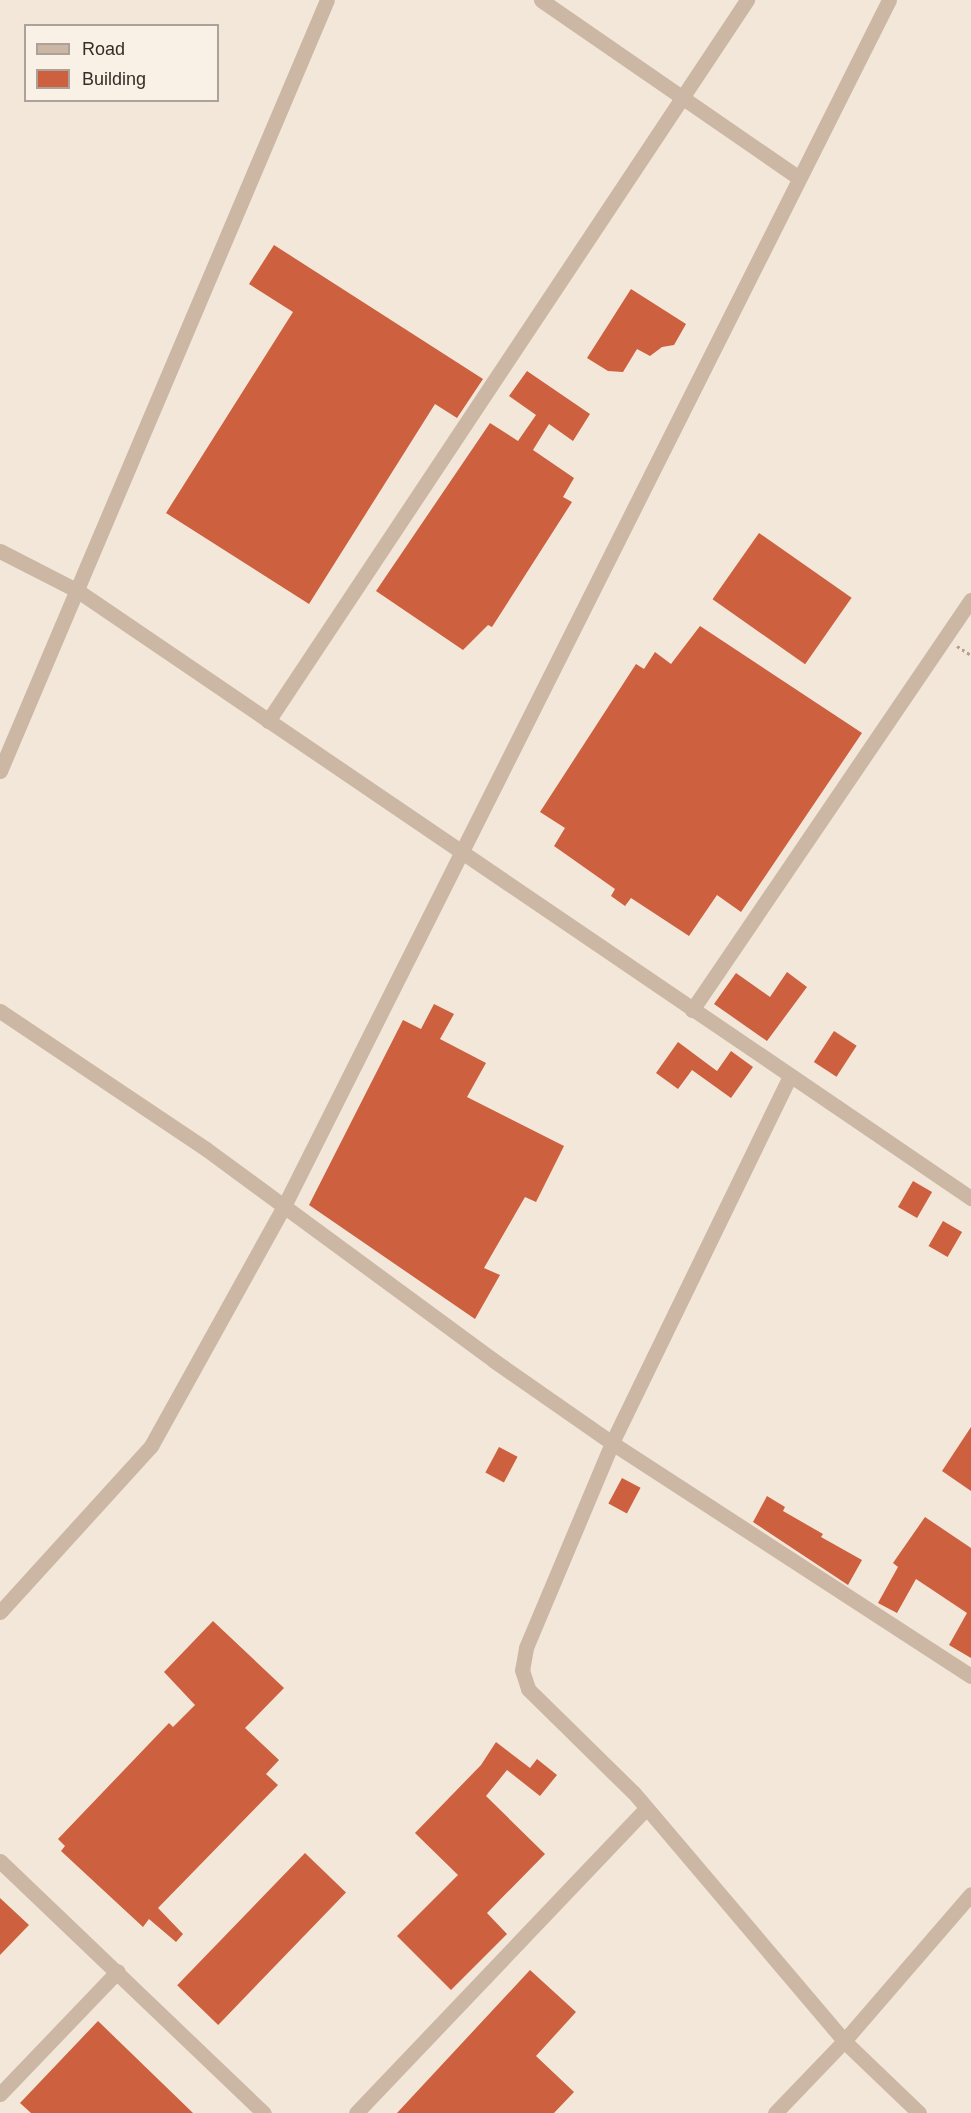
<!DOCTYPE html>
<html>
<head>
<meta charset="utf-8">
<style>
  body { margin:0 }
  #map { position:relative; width:971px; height:2113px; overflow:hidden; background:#f3e7d9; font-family:Arial,sans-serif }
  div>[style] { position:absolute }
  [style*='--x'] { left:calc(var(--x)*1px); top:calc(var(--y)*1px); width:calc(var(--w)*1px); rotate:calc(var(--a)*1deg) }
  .building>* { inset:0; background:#cd603e; transform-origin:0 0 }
  .path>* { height:3px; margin-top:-1.5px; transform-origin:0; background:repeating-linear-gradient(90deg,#b7a08f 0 3px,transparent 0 6px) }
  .minor>* { height:15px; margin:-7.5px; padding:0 7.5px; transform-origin:7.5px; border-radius:7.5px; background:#ccb7a5 }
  span { translate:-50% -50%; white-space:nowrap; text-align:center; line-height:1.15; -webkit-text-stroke:5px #faf1e6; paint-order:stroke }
  .legend { position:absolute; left:24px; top:24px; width:195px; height:78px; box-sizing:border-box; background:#faf1e6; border:2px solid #aca29a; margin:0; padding:8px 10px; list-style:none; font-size:18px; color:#372c27 }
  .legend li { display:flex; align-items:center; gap:12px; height:30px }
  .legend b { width:30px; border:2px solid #aca29a }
</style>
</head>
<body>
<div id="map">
  <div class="building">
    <i style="clip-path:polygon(274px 245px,483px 379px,457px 418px,435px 404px,309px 604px,166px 513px,293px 312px,249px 284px)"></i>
    <i style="clip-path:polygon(631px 289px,686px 324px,674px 345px,662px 347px,650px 356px,637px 349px,623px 372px,608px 371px,587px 358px)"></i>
    <i style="clip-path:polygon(527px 371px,590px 414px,573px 441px,549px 424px,533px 450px,574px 478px,563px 497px,572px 502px,492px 627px,488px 625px,463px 650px,376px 591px,490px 423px,518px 441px,536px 415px,509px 396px)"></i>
    <i style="left:759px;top:533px;width:113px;height:81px;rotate:35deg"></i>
    <i style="clip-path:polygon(700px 626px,862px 733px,741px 912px,717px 895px,689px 936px,631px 898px,625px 906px,611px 896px,615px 889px,554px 846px,565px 828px,540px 812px,636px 664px,644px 669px,655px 652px,671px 664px)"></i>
    <i style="clip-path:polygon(787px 972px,807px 987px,767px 1041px,714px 1004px,736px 973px,770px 997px)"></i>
    <i style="clip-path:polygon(434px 1004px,454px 1014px,440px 1039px,486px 1063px,467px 1097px,564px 1146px,536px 1202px,525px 1197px,484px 1268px,500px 1275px,475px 1319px,309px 1205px,403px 1020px,421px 1029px)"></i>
    <i style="left:834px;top:1031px;width:27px;height:37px;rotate:33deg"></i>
    <i style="clip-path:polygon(678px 1042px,717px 1071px,731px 1051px,753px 1067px,731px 1098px,692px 1070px,678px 1089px,656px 1073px)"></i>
    <i style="left:913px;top:1181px;width:22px;height:30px;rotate:30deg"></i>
    <i style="left:943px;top:1221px;width:22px;height:29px;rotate:30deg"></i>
    <i style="clip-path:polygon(971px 1427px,971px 1491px,942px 1471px)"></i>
    <i style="left:499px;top:1447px;width:21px;height:29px;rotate:28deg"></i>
    <i style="left:622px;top:1478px;width:21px;height:29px;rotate:28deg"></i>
    <i style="clip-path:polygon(767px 1496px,785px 1507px,783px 1511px,823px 1534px,821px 1537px,862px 1560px,848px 1585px,753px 1522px)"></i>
    <i style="clip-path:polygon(925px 1517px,971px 1548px,971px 1658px,949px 1645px,967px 1613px,916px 1579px,897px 1613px,878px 1603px,898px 1567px,893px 1563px)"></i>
    <i style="clip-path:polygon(213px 1621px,284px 1688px,245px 1728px,279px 1760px,266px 1774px,278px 1785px,158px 1908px,183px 1934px,176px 1942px,149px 1919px,143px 1927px,61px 1851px,65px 1846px,58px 1839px,169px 1723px,173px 1727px,195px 1705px,164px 1672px)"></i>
    <i style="clip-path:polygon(496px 1742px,530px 1768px,537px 1759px,557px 1775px,540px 1796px,507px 1770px,486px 1796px,545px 1854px,487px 1913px,507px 1934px,451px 1990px,397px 1936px,458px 1875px,415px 1833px,481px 1765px)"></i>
    <i style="left:305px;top:1853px;width:57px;height:184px;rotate:44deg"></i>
    <i style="clip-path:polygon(0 1898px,29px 1925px,0 1955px)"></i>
    <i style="clip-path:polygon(530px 1970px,576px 2012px,536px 2056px,574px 2092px,554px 2113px,397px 2113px)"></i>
    <i style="clip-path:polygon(98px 2021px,193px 2113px,31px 2113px,20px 2103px)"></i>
  </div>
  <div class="path">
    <i style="--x:957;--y:646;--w:17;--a:33"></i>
  </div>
  <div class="minor">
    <i style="--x:541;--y:0;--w:313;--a:34.6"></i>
    <i style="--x:0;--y:551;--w:88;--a:27.1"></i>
    <i style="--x:78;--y:591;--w:1080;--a:34.21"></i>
    <i style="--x:268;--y:721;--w:866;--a:-56.4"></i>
    <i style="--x:0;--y:771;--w:837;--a:-67.02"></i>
    <i style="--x:692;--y:1010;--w:496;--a:-55.8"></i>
    <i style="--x:0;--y:1011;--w:248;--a:33.8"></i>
    <i style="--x:206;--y:1149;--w:356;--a:36.3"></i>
    <i style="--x:493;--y:1360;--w:145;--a:34.9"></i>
    <i style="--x:612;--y:1443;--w:428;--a:33"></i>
    <i style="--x:790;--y:1076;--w:408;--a:115.9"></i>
    <i style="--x:612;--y:1443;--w:222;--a:112.8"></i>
    <i style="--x:526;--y:1648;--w:22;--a:100"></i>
    <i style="--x:522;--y:1670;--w:20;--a:72"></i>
    <i style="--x:528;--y:1689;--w:148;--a:44.5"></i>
    <i style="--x:634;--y:1793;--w:325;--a:49.7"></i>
    <i style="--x:844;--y:2041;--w:104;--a:43.8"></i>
    <i style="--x:0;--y:1612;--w:224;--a:-47.7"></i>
    <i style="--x:151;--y:1446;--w:274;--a:-61"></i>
    <i style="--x:284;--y:1206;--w:1349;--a:-63.36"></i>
    <i style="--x:0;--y:1861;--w:365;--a:43.7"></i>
    <i style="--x:0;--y:2094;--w:170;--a:-46.2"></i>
    <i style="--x:356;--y:2113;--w:420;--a:-46.4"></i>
    <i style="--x:775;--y:2113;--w:100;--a:-46.2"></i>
    <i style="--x:844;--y:2041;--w:194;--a:-49.2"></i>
  </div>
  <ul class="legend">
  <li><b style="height:8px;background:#ccb7a5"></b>Road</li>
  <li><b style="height:16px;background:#cd603e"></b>Building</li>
  </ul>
</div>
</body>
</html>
